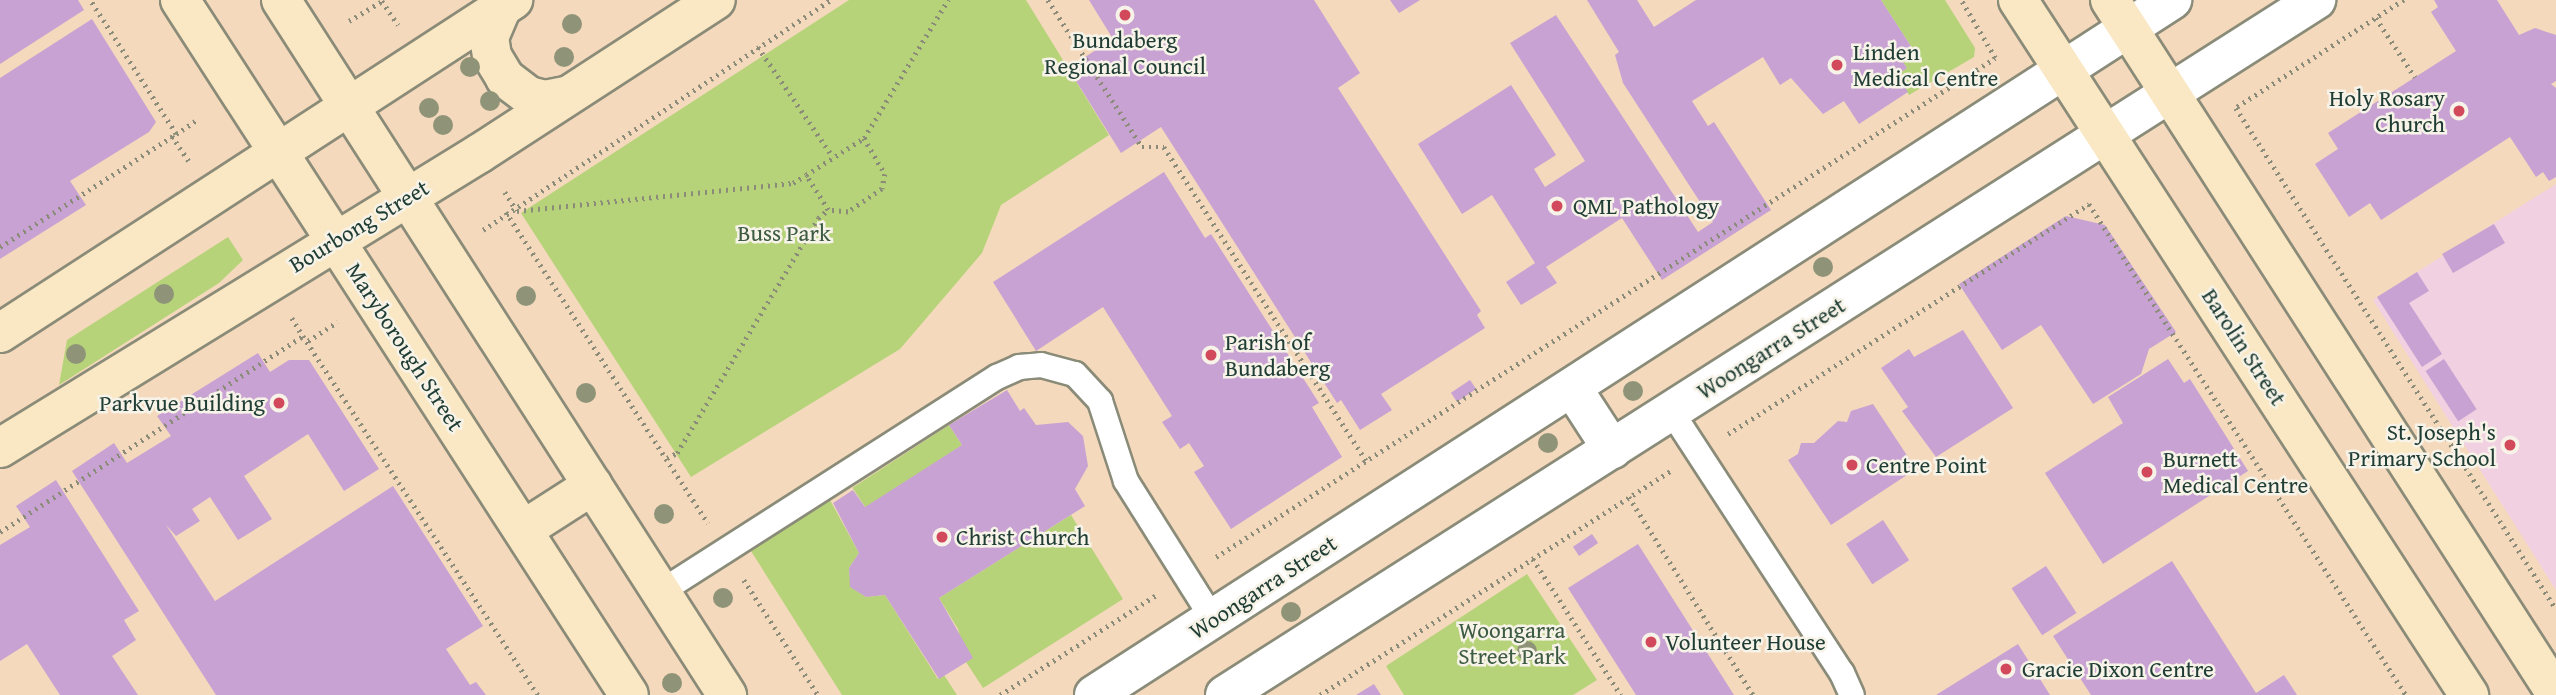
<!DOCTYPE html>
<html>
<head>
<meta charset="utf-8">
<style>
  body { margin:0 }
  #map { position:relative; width:2556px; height:695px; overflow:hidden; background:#f4d9bc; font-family:"Gentium Book Plus",serif }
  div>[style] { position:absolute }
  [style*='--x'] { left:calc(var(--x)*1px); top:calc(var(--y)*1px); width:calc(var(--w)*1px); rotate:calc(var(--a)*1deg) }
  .built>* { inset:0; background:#f1d0e2 }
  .green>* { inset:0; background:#b6d379; transform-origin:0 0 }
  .building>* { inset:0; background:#c8a2d3; transform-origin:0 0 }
  .path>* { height:4.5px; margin-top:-2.25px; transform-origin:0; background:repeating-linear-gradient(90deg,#8a8b78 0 2px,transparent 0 7px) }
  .roads { filter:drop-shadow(2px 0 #8a8b78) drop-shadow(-2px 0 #8a8b78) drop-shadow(0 2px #8a8b78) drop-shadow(0 -2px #8a8b78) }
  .service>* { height:24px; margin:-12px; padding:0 12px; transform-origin:12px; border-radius:12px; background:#fff }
  .tertiary>* { height:38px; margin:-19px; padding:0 19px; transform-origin:19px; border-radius:19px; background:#fff }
  .secondary>* { height:38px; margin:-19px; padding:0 19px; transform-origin:19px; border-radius:19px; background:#fae7c3 }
  .trees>* { width:20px; height:20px; margin:-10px; border-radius:50%; background:#8f9479 }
  .dots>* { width:19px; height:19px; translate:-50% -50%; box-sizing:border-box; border:4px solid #f7f3e8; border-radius:50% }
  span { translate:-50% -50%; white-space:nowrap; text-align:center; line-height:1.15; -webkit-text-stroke:5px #f7f3e8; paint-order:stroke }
  .poi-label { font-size:23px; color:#1f3d34 }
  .left { translate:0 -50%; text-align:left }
  .right { translate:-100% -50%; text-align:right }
  .street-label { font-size:23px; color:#1f3d34 }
  .park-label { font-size:23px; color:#3d5b42 }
</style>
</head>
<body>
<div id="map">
  <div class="built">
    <i style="clip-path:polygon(2556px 184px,2556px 590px,2373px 300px)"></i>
  </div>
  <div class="green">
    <i style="clip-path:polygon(849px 0,1026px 0,1109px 135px,1001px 205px,982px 253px,900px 349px,691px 477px,521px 213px)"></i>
    <i style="clip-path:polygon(1881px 0,1945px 0,1975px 48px,1974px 57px,1909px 95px,1897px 75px,1907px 68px,1903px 62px,1916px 54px)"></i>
    <i style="clip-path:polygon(228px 237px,243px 260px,219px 283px,59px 385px,67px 340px)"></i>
    <i style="left:949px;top:425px;width:24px;height:115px;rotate:57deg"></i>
    <i style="clip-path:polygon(830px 500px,859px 553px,849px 568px,851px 587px,866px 597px,885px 595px,938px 679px,944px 675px,957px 695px,842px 695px,751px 551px)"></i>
    <i style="clip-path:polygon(1071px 515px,1123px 599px,983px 688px,966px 662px,958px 629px,939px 598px)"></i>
    <i style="clip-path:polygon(1527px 574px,1597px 680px,1573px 695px,1404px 695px,1386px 666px)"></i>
  </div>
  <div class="building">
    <i style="clip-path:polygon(0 0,78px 0,84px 10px,0 64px)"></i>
    <i style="clip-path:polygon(1089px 0,1314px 0,1360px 73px,1338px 88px,1481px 311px,1477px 315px,1485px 328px,1381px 394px,1392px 410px,1360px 430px,1341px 400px,1337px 403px,1161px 127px,1121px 153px,1068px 68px,1113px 39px)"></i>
    <i style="clip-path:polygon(1390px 0,1420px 0,1399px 13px)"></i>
    <i style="clip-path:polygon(1587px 0,1637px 0,1654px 27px,1696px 0,1881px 0,1916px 54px,1903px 62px,1907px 68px,1897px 75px,1908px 92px,1859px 124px,1844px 101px,1823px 114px,1791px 78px,1780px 85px,1763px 57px,1692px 101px,1708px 126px,1714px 122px,1771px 210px,1662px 280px,1622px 218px,1546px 267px,1557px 283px,1521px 305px,1506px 282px,1535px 263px,1492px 195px,1462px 214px,1418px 144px,1511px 85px,1556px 155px,1534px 169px,1545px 187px,1585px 161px,1510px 43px,1556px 15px,1698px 232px,1713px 222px,1623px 83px,1615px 55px,1619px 52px)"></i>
    <i style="clip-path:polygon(2434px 0,2497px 0,2519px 35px,2535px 28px,2556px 35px,2556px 81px,2551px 84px,2556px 88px,2556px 177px,2549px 181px,2543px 172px,2536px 177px,2510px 137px,2381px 220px,2370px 203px,2349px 217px,2315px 164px,2338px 149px,2328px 133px,2456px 51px,2431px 12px,2438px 7px)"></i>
    <i style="clip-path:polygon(92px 19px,156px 122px,149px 132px,70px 181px,86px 205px,0 259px,0 78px)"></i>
    <i style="clip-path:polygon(1164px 172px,1205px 238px,1211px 234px,1319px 403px,1312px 407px,1342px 457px,1231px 529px,1194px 472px,1204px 466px,1189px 443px,1180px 449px,1162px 422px,1172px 416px,1103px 307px,1036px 351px,993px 282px)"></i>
    <i style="clip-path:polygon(2066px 216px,2105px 225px,2176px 332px,2149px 349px,2141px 374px,2093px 404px,2041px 325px,2002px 350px,1959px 284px)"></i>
    <i style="left:2494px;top:224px;width:22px;height:60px;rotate:60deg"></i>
    <i style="clip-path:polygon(2417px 272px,2429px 291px,2409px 303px,2442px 354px,2422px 367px,2377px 297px)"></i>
    <i style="clip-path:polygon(1963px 330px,2013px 408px,1936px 457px,1902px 411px,1908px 407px,1881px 368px,1909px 349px,1914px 357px)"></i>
    <i style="clip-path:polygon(258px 353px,270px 372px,289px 360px,309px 360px,379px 469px,344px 491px,308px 434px,244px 476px,272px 519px,238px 540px,210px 497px,192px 509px,200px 521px,176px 536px,166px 525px,215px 601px,393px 486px,483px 626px,446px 649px,470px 685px,476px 682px,486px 695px,216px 695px,72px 471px,114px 443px,127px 463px,171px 436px,157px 416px)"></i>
    <i style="clip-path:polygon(2168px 359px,2184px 383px,2190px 379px,2248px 471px,2103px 564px,2045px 473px,2123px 423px,2108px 397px)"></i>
    <i style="left:2444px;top:359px;width:60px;height:22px;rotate:57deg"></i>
    <i style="left:1470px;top:380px;width:11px;height:23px;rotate:56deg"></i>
    <i style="clip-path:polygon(1007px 390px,1020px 411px,1024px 408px,1036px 425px,1068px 422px,1083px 436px,1088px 466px,1075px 489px,1085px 506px,939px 598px,973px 658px,939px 679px,885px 595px,866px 597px,850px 587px,849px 568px,859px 553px,833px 503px,853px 490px,865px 507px,962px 445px,949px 425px)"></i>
    <i style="clip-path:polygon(1873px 404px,1916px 469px,1831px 525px,1788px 460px,1798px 454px,1801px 443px,1814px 443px,1838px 421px,1847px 422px,1851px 411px)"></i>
    <i style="clip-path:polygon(56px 480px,139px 611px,124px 620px,136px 640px,112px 656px,138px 695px,60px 695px,27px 644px,0 661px,0 545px,30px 527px,16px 506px)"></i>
    <i style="left:1883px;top:520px;width:48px;height:44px;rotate:57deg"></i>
    <i style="left:1592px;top:534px;width:11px;height:23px;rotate:56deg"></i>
    <i style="clip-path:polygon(1638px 544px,1734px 695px,1636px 695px,1568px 588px)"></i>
    <i style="clip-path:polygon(2172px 561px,2256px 693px,2284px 675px,2297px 695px,2091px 695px,2053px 636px)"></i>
    <i style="left:2046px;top:566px;width:56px;height:41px;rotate:57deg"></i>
    <i style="clip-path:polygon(2018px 644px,2050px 695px,1936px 695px)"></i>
    <i style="clip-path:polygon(1374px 684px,1381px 695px,1356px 695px)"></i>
  </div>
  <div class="path">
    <i style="--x:1048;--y:0;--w:174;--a:57.4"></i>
    <i style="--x:1142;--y:147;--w:22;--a:0"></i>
    <i style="--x:1164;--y:147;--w:373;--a:57.2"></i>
    <i style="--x:2404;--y:0;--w:200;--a:147.3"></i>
    <i style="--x:2236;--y:108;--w:594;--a:57.43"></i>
    <i style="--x:382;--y:1;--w:29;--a:56"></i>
    <i style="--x:2376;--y:18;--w:71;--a:56.5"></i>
    <i style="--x:349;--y:21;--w:37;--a:-31"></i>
    <i style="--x:758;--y:47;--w:133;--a:55.7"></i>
    <i style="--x:176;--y:134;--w:27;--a:-34"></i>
    <i style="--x:172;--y:136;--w:30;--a:56"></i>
    <i style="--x:864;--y:138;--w:42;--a:59.7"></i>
    <i style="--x:885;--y:174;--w:15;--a:101"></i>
    <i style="--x:882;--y:189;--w:41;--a:145.9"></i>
    <i style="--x:848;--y:212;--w:20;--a:-174"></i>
    <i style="--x:828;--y:210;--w:41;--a:-122.2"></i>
    <i style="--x:806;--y:175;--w:69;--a:-32.5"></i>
    <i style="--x:864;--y:138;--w:162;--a:-58.7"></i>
    <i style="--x:505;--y:192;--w:22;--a:58"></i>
    <i style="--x:517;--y:211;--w:277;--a:-5.8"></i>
    <i style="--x:793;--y:183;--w:15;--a:-32"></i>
    <i style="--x:506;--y:212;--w:371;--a:57"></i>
    <i style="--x:483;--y:230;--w:417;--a:-33.5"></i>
    <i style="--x:0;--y:247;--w:209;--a:-32.7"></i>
    <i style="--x:176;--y:134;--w:159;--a:-122.7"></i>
    <i style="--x:292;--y:318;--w:21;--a:59"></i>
    <i style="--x:308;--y:341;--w:35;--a:-33"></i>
    <i style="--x:1728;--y:434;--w:428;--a:-32.5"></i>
    <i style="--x:2089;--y:204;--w:584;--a:57.15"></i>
    <i style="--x:667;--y:458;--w:11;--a:-27"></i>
    <i style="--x:677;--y:453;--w:274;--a:-59"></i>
    <i style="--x:818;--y:218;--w:13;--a:-39"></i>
    <i style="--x:1629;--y:497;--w:234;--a:57.9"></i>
    <i style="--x:0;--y:532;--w:361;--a:-32.9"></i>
    <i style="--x:303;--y:336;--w:429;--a:56.8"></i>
    <i style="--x:1216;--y:557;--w:925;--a:-32.64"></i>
    <i style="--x:1995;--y:58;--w:67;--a:-120.4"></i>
    <i style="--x:1533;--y:559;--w:162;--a:57.1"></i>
    <i style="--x:744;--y:580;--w:137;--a:57.2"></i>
    <i style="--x:1000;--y:695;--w:188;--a:-32.6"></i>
    <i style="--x:1320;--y:695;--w:416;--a:-32.6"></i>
  </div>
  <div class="roads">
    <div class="service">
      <i style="--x:1671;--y:411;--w:313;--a:56.9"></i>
      <i style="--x:1842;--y:673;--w:24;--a:66"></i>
      <i style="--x:662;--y:591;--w:398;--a:-32.6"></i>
      <i style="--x:997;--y:377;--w:24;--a:-24"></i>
      <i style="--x:1019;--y:367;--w:22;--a:-5"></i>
      <i style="--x:1041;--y:365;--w:35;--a:15"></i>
      <i style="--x:1075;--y:374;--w:37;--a:47"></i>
      <i style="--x:1100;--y:401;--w:84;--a:72"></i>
      <i style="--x:1126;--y:481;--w:163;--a:57.8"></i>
    </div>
    <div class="tertiary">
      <i style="--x:1573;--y:389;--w:72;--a:57"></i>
      <i style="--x:1094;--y:695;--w:1283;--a:-32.81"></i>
      <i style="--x:1225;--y:695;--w:1294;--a:-32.5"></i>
    </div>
    <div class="secondary">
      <i style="--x:180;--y:0;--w:827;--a:57.14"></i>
      <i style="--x:281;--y:0;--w:826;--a:57.31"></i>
      <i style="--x:2018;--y:0;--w:829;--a:57.02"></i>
      <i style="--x:2110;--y:0;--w:825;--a:57.27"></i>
      <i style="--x:502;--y:7;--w:33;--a:113"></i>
      <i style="--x:489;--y:37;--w:19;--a:81"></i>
      <i style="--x:492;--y:56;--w:26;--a:59"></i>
      <i style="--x:505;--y:78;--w:30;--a:37"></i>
      <i style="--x:529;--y:96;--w:16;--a:14"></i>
      <i style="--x:545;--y:100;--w:21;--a:-11"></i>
      <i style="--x:0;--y:333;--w:612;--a:-32.99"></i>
      <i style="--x:0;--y:448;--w:563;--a:-31.57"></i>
      <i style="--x:480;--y:153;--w:281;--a:-33"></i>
      <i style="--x:523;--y:530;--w:83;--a:-32.7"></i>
    </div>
  </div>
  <div class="trees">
    <i style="left:572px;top:24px"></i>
    <i style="left:564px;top:57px"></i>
    <i style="left:470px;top:67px"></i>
    <i style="left:490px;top:101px"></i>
    <i style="left:429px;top:108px"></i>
    <i style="left:443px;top:125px"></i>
    <i style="left:1823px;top:267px"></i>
    <i style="left:164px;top:294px"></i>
    <i style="left:526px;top:296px"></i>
    <i style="left:76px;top:354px"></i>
    <i style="left:1633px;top:391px"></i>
    <i style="left:586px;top:393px"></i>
    <i style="left:1548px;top:443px"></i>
    <i style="left:664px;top:514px"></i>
    <i style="left:723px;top:598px"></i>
    <i style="left:1291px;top:612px"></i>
    <i style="left:1527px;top:651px"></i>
    <i style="left:672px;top:683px"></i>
  </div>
  <div class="dots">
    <i style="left:1125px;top:15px;background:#d1495b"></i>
    <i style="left:1837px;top:65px;background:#d1495b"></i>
    <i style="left:2459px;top:111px;background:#d1495b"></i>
    <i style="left:1557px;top:206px;background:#d1495b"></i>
    <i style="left:1211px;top:355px;background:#d1495b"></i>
    <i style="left:279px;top:403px;background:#d1495b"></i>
    <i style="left:2510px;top:445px;background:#d1495b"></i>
    <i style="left:1852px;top:465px;background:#d1495b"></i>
    <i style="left:2147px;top:472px;background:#d1495b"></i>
    <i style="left:942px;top:537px;background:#d1495b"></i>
    <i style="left:1651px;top:642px;background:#d1495b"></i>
    <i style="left:2006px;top:669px;background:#d1495b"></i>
  </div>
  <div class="poi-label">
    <span style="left:1125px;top:53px">Bundaberg<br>Regional Council</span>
    <span class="left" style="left:1853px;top:65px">Linden<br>Medical Centre</span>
    <span class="right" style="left:2445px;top:111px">Holy Rosary<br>Church</span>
    <span class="left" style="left:1573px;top:206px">QML Pathology</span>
    <span class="left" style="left:1225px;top:355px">Parish of<br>Bundaberg</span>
    <span class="right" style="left:265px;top:403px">Parkvue Building</span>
    <span class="right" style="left:2496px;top:445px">St. Joseph's<br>Primary School</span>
    <span class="left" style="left:2163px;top:472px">Burnett<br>Medical Centre</span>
    <span class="left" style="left:1866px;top:465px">Centre Point</span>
    <span class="left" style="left:956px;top:537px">Christ Church</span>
    <span class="left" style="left:1665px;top:642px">Volunteer House</span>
    <span class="left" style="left:2022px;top:669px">Gracie Dixon Centre</span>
  </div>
  <div class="street-label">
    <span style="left:359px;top:226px;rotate:-31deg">Bourbong Street</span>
    <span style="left:405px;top:347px;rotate:57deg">Maryborough Street</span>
    <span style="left:2244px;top:347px;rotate:57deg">Barolin Street</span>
    <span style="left:1771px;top:348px;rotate:-32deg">Woongarra Street</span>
    <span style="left:1263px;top:587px;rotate:-33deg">Woongarra Street</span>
  </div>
  <div class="park-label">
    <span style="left:784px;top:233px">Buss Park</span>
    <span style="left:1512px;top:643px">Woongarra<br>Street Park</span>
  </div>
</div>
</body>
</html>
